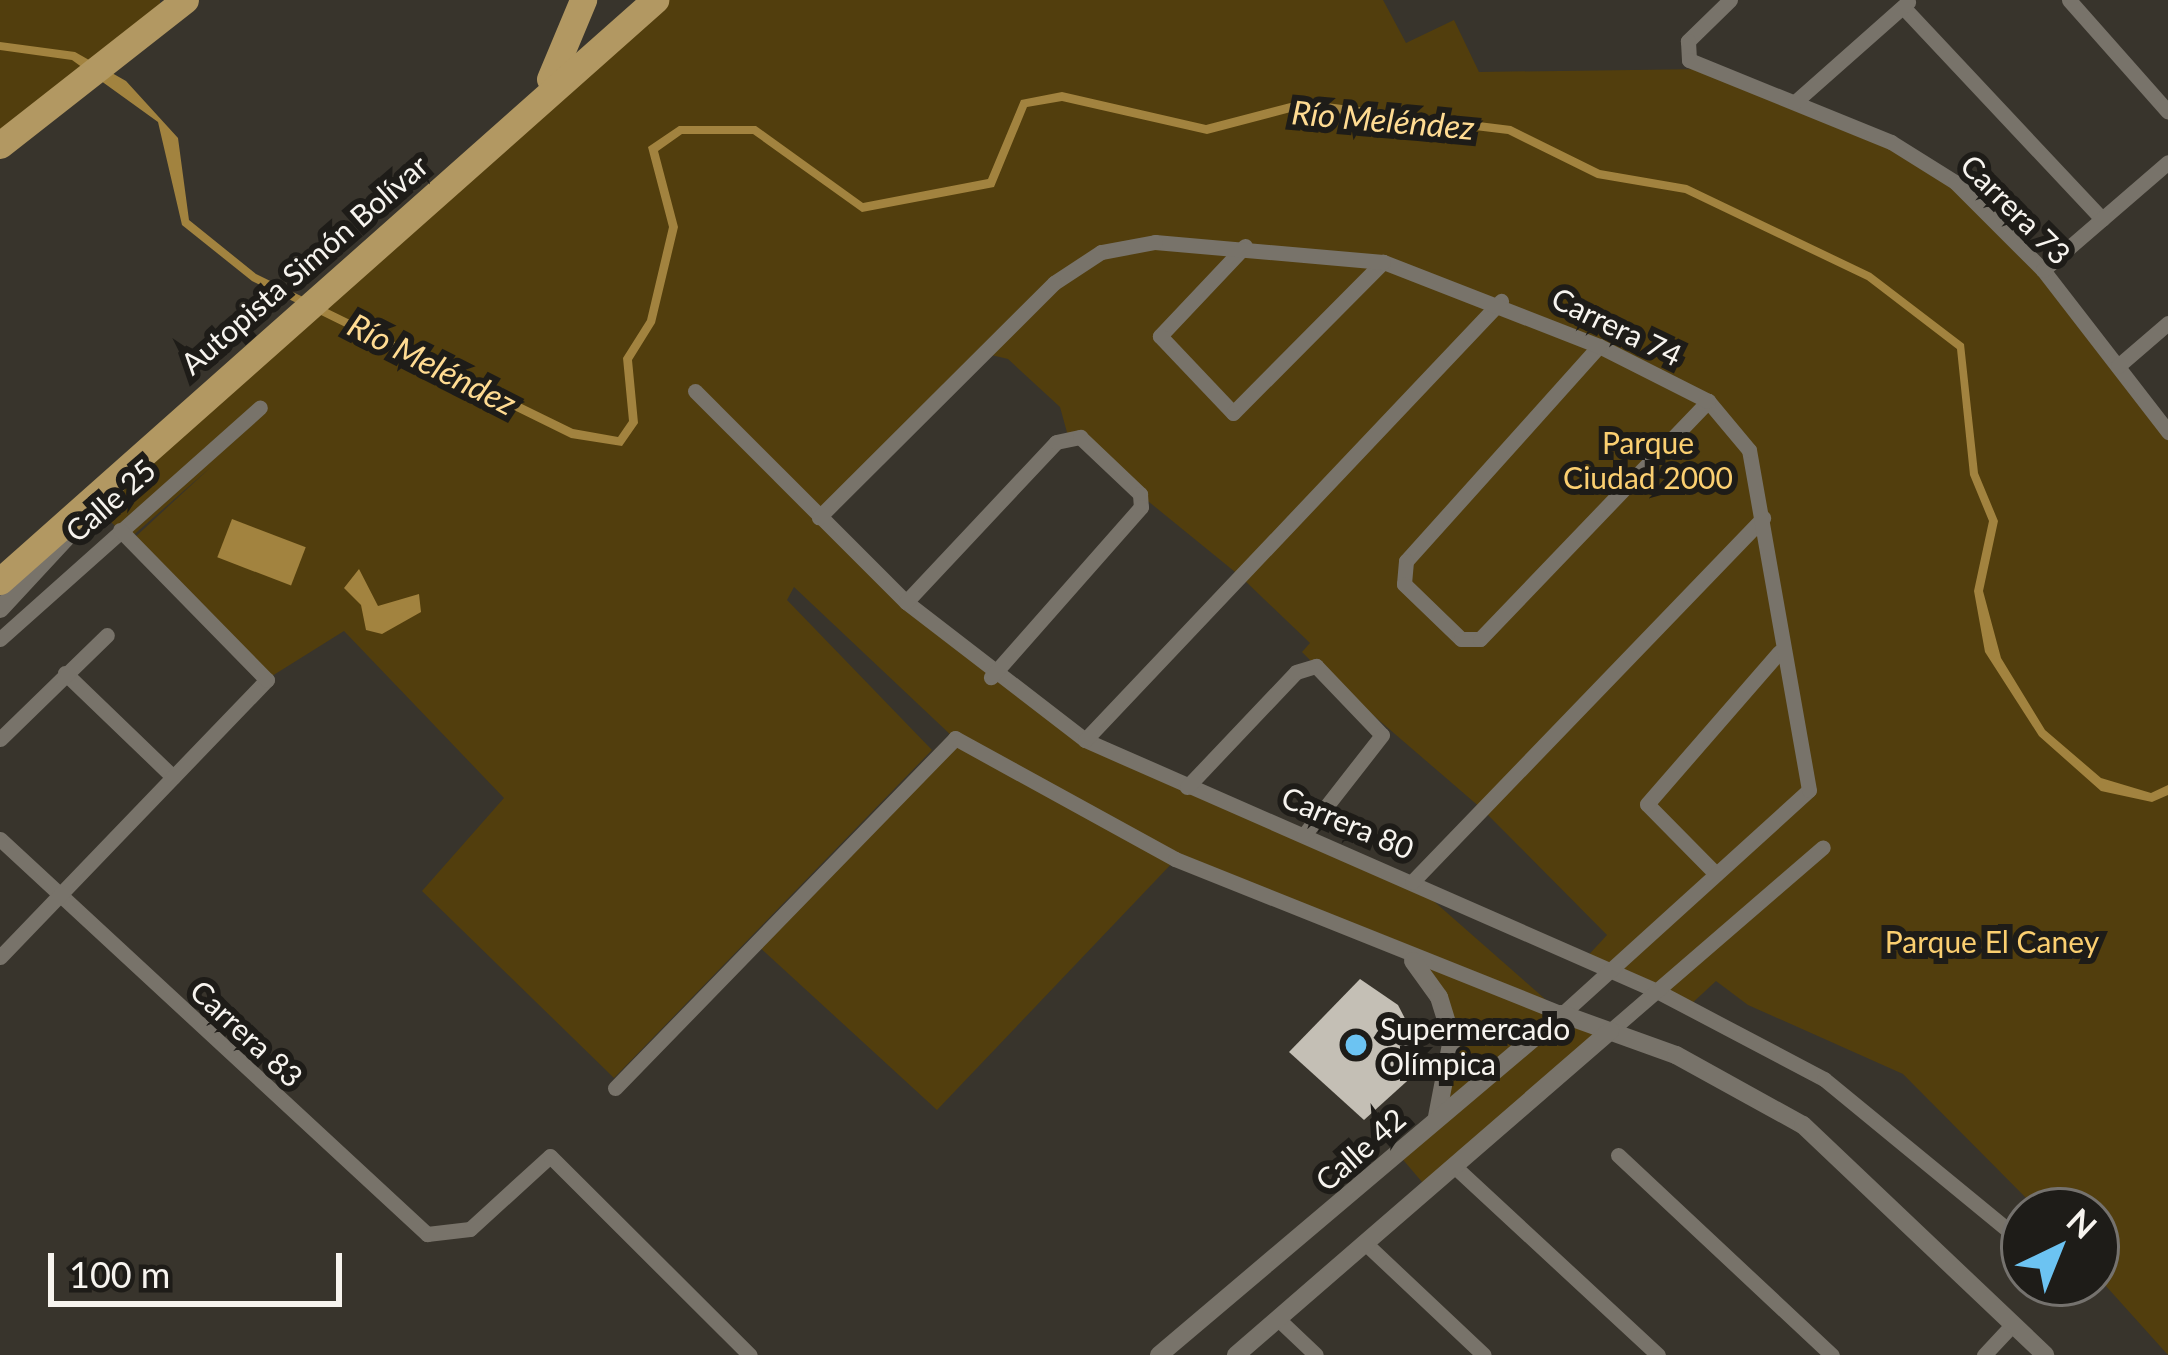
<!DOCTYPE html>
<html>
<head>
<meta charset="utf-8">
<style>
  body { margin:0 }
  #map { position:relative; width:2168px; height:1355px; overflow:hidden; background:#38342c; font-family:Lato,sans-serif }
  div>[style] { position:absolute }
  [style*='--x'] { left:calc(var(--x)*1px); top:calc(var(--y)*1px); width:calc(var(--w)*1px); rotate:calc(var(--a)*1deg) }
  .green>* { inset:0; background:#523e0d }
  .water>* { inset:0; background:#a2833f; transform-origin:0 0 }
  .building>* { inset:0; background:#c4bfb5 }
  .minor>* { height:15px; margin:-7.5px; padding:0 7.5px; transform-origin:7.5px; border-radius:7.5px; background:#78736a }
  .tertiary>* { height:18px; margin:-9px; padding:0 9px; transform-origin:9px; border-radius:9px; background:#78736a }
  .trunk>* { height:27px; margin:-13.5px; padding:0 13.5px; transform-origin:13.5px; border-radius:13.5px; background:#b29862 }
  .dots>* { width:33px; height:33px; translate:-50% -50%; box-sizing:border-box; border:6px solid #1e1c18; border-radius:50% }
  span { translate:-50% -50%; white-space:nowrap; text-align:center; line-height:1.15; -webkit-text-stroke:12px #1e1c18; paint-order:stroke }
  .street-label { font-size:30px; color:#f7f4ef }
  .park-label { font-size:30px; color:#fbcf70 }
  .poi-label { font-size:30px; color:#f7f4ef }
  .left { translate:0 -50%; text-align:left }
  .water-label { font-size:33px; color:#ffdb92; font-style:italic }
  .north { position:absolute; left:2000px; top:1187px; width:120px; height:120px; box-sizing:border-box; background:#1e1c18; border:3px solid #75726e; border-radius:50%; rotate:43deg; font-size:33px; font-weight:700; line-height:48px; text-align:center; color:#f7f4ef }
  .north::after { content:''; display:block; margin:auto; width:42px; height:54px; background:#6cc3f2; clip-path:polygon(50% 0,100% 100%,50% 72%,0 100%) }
  .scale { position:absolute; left:48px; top:1253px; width:294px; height:54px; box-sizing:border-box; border:6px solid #f7f4ef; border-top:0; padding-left:15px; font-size:36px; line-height:42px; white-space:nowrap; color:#f7f4ef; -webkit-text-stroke:9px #1e1c18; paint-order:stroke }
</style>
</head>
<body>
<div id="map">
  <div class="green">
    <i style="clip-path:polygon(0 0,160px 0,160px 17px,0 145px)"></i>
    <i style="clip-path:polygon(655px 0,1383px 0,1406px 43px,1454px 20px,1479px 72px,1704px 69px,1891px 142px,1973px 197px,2168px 432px,2168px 1355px,2096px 1275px,2096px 1211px,2039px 1211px,1903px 1074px,1748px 1005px,1716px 981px,1688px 1007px,1583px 961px,1607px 935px,1482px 809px,1316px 666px,1302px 652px,1310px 643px,1240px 576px,1068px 436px,1060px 407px,1008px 359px,983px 353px,819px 516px,906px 602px,1085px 740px,1412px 882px,1562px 1014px,1610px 1031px,1428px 1189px,1399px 1155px,1434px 1124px,1452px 1039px,1413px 961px,1176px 859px,937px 1110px,755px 943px,954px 738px,794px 587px,787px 600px,932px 750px,614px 1078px,422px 891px,504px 798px,344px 631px,272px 676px,132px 540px,212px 466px,129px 539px,95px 507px)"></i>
  </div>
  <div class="water">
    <i style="clip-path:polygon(0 42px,75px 52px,126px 81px,178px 138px,189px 220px,256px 274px,573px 429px,618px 437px,629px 421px,623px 358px,647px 320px,669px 227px,648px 147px,679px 126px,756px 126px,863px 203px,988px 179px,1021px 100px,1062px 92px,1206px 125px,1302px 100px,1511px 126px,1600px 170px,1687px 185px,1871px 273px,1964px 344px,1978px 473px,1998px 521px,1983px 591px,2001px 658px,2045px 730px,2101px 778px,2151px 793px,2168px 785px,2168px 795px,2152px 802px,2101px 791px,2039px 736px,1985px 652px,1974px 591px,1989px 521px,1970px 475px,1957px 349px,1867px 280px,1685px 193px,1597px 178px,1508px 134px,1302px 109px,1207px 134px,1062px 101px,1027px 107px,994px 187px,862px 212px,753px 134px,682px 134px,658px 151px,678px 227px,655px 323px,632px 360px,638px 423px,622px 446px,571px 438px,252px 281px,182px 225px,158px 122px,72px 60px,0 50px)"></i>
    <i style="left:232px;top:519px;width:79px;height:41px;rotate:21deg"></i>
    <i style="clip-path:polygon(359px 569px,378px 606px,419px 594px,421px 612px,382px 634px,366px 630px,361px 605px,344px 588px)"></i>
  </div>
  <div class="building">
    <i style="clip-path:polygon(1360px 979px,1398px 1005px,1415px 1038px,1416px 1073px,1364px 1120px,1289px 1052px)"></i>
  </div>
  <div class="minor">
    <i style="--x:1730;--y:0;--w:59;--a:135.7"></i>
    <i style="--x:1688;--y:41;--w:19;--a:87"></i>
    <i style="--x:1689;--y:60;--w:218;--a:22.1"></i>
    <i style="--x:1891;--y:142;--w:75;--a:32"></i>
    <i style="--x:1955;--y:182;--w:124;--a:45"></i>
    <i style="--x:2043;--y:270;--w:205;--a:52.3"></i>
    <i style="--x:2069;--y:0;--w:149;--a:48.5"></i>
    <i style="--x:1903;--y:7;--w:291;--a:46.8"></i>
    <i style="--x:1795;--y:102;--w:151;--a:-41.5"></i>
    <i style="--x:1245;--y:246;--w:124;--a:133.4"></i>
    <i style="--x:1160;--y:336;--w:106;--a:46.5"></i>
    <i style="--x:1233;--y:413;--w:213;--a:-45.2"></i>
    <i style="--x:2043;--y:270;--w:165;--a:-40.8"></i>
    <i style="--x:1599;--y:346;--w:289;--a:131.9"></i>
    <i style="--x:1406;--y:561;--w:23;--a:95"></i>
    <i style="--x:1404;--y:584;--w:79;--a:44"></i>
    <i style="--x:1461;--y:639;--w:19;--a:0"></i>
    <i style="--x:1480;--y:639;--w:330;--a:-46.2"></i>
    <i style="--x:2118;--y:366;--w:66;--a:-40.7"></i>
    <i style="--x:695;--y:391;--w:298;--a:45"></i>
    <i style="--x:906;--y:602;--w:226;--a:37.6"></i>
    <i style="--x:1085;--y:740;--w:625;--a:23.69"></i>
    <i style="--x:1657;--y:991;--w:189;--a:27.8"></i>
    <i style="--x:1824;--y:1079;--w:259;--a:39.4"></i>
    <i style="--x:906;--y:602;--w:219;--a:-46.8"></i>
    <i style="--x:1056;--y:442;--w:25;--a:-12"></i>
    <i style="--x:1080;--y:437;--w:83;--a:43.5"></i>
    <i style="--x:1140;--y:494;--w:13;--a:86"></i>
    <i style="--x:1141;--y:507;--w:227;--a:131.4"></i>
    <i style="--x:0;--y:639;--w:348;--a:-41.7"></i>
    <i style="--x:65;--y:673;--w:150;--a:43.9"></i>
    <i style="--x:0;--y:739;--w:149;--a:-44.2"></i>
    <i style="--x:1085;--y:740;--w:605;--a:-46.54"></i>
    <i style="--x:1187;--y:787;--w:158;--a:-46.5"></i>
    <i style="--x:1296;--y:672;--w:21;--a:-17"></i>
    <i style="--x:1316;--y:666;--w:95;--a:46.3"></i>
    <i style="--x:1382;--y:735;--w:127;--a:128"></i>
    <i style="--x:0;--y:839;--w:582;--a:42.77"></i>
    <i style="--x:427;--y:1234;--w:43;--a:-6.6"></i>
    <i style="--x:470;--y:1229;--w:108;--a:-42.4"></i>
    <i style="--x:550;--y:1156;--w:282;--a:44.9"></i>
    <i style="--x:1716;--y:874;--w:98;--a:-134.6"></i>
    <i style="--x:1647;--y:804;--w:201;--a:-49"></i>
    <i style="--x:1412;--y:882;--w:506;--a:-46.04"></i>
    <i style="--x:0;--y:957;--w:385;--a:-46.1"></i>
    <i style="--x:267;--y:680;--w:210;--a:-134.4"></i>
    <i style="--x:1610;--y:1031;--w:281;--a:-40.8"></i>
    <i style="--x:615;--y:1088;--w:488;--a:-45.8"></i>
    <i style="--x:955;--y:738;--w:251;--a:28.8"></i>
    <i style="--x:1175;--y:859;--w:417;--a:21.8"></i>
    <i style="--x:1562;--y:1014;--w:333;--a:-42.2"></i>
    <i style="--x:1809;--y:790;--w:345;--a:-100"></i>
    <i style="--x:1749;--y:450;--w:64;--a:-129.9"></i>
    <i style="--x:1708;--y:401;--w:122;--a:-153.2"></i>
    <i style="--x:1599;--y:346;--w:232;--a:-158.7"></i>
    <i style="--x:1383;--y:262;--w:229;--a:-175"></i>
    <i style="--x:1155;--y:242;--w:55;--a:169.5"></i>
    <i style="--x:1101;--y:252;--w:56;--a:146.6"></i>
    <i style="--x:1054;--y:283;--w:332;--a:135.1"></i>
    <i style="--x:1618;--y:1155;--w:293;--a:43.1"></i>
    <i style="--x:1454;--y:1166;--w:278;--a:42.8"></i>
    <i style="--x:1365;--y:1243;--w:163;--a:43.3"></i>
    <i style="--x:1278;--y:1319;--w:52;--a:43.5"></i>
    <i style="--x:1984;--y:1355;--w:42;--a:-46.9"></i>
  </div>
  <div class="tertiary">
    <i style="--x:0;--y:609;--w:97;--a:-47.1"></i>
    <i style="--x:1413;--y:961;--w:44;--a:54.2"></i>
    <i style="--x:1439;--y:997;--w:44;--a:72.8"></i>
    <i style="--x:1452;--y:1039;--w:79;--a:100.9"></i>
    <i style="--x:1159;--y:1355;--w:528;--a:-40.24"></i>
    <i style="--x:1562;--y:1014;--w:121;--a:19.8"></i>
    <i style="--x:1676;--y:1055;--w:145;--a:28.9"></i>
    <i style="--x:1803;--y:1125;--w:334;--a:43.5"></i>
    <i style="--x:1236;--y:1355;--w:495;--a:-40.9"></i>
  </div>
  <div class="trunk">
    <i style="--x:550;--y:79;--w:86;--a:-67.3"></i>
    <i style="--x:0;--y:145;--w:235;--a:-38.1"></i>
    <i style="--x:0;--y:581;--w:876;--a:-41.57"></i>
  </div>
  <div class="dots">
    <i style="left:1356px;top:1045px;background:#6cc3f2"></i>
  </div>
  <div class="street-label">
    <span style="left:2016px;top:209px;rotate:45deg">Carrera 73</span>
    <span style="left:304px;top:264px;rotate:-41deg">Autopista Simón Bolívar</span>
    <span style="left:1617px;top:326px;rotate:26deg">Carrera 74</span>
    <span style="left:110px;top:500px;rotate:-41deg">Calle 25</span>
    <span style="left:1348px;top:822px;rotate:23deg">Carrera 80</span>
    <span style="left:247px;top:1033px;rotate:43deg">Carrera 83</span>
    <span style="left:1360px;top:1149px;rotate:-41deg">Calle 42</span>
  </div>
  <div class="park-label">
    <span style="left:1648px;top:459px">Parque<br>Ciudad 2000</span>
    <span style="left:1992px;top:941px">Parque El Caney</span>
  </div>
  <div class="poi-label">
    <span class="left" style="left:1380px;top:1045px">Supermercado<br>Olímpica</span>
  </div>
  <div class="water-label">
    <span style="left:1383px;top:120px;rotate:5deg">Río Meléndez</span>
    <span style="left:432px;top:364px;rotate:27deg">Río Meléndez</span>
  </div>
  <div class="north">N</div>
  <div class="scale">100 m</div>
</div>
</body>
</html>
